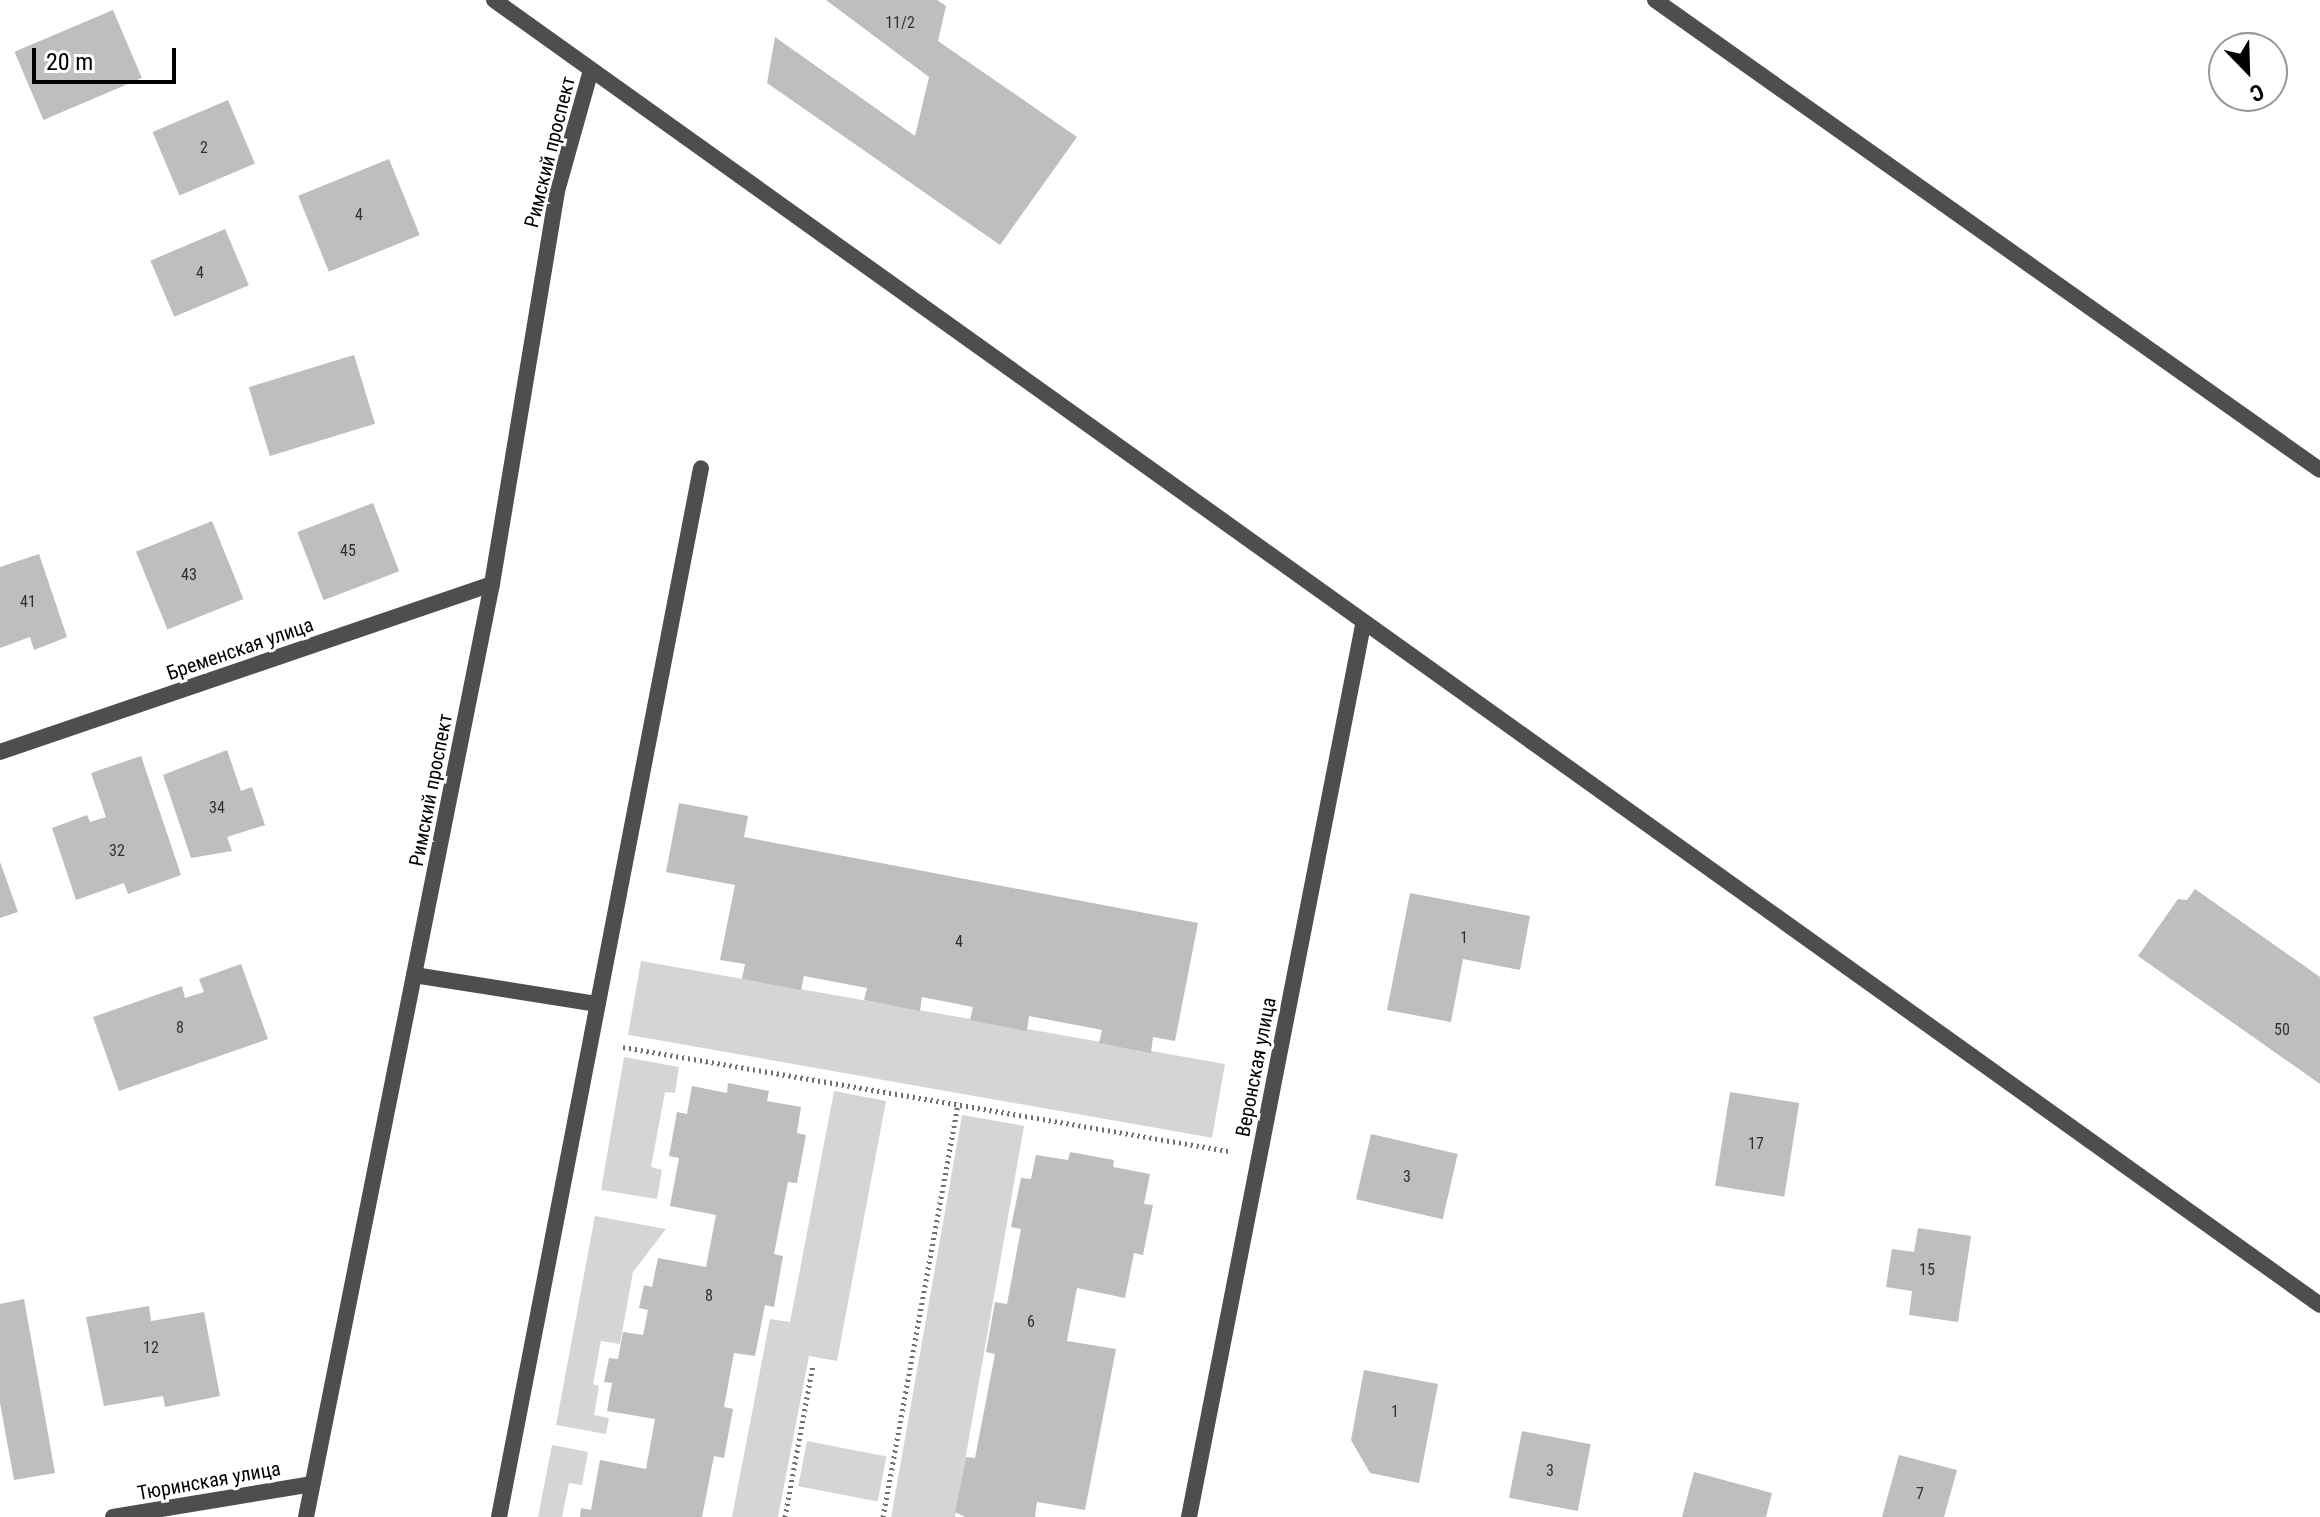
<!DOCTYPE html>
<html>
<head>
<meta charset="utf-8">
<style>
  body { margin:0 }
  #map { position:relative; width:2320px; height:1517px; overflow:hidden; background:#fff; font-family:"Roboto Condensed",sans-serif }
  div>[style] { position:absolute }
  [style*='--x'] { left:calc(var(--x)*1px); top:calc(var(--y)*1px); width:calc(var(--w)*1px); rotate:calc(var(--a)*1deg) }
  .green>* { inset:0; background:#d5d5d5; transform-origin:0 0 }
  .building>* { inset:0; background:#bebebe; transform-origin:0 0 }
  .path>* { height:5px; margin-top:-2.5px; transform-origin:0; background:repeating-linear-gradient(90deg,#707070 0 2px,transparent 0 6px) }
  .service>* { height:16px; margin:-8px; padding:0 8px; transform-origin:8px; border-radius:8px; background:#4e4e4e }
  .minor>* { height:16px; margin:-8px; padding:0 8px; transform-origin:8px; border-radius:8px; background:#4e4e4e }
  .tertiary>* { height:16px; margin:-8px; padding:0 8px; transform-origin:8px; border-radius:8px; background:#4e4e4e }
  span { translate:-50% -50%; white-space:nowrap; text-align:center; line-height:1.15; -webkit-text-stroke:6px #fff; paint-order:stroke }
  .number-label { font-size:16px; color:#303030 }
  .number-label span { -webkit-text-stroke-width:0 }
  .street-label { font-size:20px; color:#000 }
  .north { position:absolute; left:2208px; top:32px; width:80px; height:80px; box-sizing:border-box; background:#fff; border:2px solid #999; border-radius:50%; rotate:157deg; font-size:22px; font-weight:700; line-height:32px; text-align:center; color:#000 }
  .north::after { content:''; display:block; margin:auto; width:28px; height:36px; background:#000; clip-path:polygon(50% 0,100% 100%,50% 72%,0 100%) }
  .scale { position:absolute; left:32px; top:48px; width:144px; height:36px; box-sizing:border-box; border:4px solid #000; border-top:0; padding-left:10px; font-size:24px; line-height:28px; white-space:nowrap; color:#000; -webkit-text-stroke:6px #fff; paint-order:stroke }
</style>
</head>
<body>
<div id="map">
  <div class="green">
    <i style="left:641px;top:961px;width:593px;height:75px;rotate:10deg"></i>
    <i style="clip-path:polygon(624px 1057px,679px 1067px,675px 1093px,665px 1092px,651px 1167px,662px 1170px,657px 1199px,601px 1190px)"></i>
    <i style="clip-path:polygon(834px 1091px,886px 1101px,837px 1361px,809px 1356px,778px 1517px,732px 1517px,770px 1319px,790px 1322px)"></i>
    <i style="left:962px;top:1115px;width:63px;height:409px;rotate:10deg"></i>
    <i style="clip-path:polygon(595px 1216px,666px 1229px,633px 1272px,620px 1344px,601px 1341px,593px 1384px,599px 1386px,594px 1415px,609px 1418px,606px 1434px,556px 1425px)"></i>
    <i style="left:807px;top:1441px;width:81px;height:46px;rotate:11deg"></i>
    <i style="clip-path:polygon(552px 1445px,588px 1452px,582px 1485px,569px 1483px,562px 1517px,538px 1517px)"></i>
  </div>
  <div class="building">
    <i style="clip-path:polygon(826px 0,937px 0,946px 6px,938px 41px,1077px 137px,1000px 245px,767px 83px,775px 37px,915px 136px,929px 77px)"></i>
    <i style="left:113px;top:10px;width:74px;height:107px;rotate:67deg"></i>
    <i style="left:228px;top:100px;width:69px;height:82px;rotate:67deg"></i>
    <i style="left:389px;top:159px;width:82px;height:98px;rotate:68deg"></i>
    <i style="left:225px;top:229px;width:61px;height:81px;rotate:67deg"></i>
    <i style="left:354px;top:355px;width:72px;height:110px;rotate:73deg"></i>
    <i style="left:373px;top:503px;width:73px;height:81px;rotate:69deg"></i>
    <i style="left:212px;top:521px;width:84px;height:82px;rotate:68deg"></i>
    <i style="clip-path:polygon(39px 554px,67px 637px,34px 650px,30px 637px,0 648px,0 567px)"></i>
    <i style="clip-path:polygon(227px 750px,241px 791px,252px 787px,265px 825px,227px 837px,232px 851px,191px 858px,163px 775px)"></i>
    <i style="clip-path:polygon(141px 756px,181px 875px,128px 894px,124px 883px,76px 900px,52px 828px,87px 815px,90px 822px,106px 817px,91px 773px)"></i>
    <i style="clip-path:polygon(679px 803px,748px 816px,744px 837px,1198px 923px,1175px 1041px,1153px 1037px,1151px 1053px,1099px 1043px,1102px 1030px,1029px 1016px,1027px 1031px,970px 1020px,973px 1007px,922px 997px,920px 1011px,864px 1000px,867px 988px,804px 976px,801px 990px,742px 979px,745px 964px,720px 960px,735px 885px,666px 872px)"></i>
    <i style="clip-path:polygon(0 862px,18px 912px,0 918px)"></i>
    <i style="clip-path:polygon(2195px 889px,2320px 977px,2320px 1084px,2138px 956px,2178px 899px,2187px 900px)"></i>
    <i style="clip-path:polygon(1410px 893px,1530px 916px,1520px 970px,1463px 959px,1451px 1022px,1387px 1010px)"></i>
    <i style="clip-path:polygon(241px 964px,268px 1039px,119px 1091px,93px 1017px,182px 986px,185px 998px,204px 992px,199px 979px)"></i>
    <i style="clip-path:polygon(728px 1083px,769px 1091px,767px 1101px,801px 1107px,797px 1133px,806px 1135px,797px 1183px,788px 1182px,774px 1254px,783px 1256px,774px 1307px,765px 1305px,755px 1356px,734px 1353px,724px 1407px,733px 1409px,724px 1458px,714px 1456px,702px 1517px,580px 1517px,581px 1508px,591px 1510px,600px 1460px,646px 1469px,655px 1419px,607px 1411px,612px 1383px,604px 1382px,609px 1358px,618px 1359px,623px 1332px,643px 1335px,648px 1310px,639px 1308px,644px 1285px,652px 1287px,658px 1258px,706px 1267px,716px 1215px,670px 1206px,679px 1158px,669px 1156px,677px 1112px,687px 1114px,692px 1086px,727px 1093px)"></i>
    <i style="left:1730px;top:1092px;width:70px;height:95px;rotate:9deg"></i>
    <i style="left:1371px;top:1134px;width:89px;height:67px;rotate:13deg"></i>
    <i style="clip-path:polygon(1070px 1152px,1114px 1160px,1113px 1167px,1150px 1174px,1144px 1204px,1153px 1205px,1143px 1255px,1134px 1253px,1125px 1298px,1077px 1288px,1067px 1341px,1116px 1349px,1085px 1510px,1037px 1502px,1035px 1517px,965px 1517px,955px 1512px,966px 1457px,975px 1458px,995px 1354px,986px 1352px,995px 1302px,1007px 1304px,1021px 1229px,1011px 1227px,1021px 1178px,1031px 1179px,1036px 1155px,1068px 1160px)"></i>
    <i style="clip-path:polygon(1918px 1228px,1971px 1236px,1958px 1322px,1909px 1315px,1912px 1291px,1886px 1287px,1892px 1249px,1914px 1252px)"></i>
    <i style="clip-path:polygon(24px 1299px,55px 1473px,14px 1480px,0 1403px,0 1304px)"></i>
    <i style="clip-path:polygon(149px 1306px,151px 1321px,204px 1312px,220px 1396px,165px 1407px,163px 1396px,104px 1406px,86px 1317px)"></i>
    <i style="clip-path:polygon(1364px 1370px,1438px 1384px,1419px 1483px,1370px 1473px,1351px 1440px)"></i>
    <i style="left:1522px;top:1431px;width:70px;height:68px;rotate:11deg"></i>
    <i style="clip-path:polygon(1899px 1455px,1957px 1470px,1944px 1517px,1882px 1517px)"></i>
    <i style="clip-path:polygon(1694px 1472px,1772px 1493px,1766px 1517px,1682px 1517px)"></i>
  </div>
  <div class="path">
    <i style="--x:623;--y:1047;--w:614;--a:9.75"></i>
    <i style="--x:785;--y:1517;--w:155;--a:-79.6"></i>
    <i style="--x:883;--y:1517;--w:419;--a:-79.7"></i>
  </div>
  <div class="service">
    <i style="--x:414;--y:975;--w:186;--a:9"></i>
    <i style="--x:499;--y:1517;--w:1068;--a:-79.1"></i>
  </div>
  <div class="minor">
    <i style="--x:494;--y:0;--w:2244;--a:35.55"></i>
    <i style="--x:0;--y:752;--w:520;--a:-18.85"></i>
    <i style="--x:113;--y:1517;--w:202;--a:-9.4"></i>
    <i style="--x:306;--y:1517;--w:951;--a:-78.73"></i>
    <i style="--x:492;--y:584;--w:398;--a:-80.6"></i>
    <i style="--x:557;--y:191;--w:126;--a:-74.3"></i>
    <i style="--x:1189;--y:1517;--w:909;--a:-78.96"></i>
  </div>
  <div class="tertiary">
    <i style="--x:1655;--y:0;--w:814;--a:35.25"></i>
  </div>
  <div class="number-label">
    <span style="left:900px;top:23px">11/2</span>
    <span style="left:204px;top:148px">2</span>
    <span style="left:359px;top:215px">4</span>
    <span style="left:200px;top:273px">4</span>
    <span style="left:348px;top:551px">45</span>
    <span style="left:189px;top:575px">43</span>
    <span style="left:28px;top:602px">41</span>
    <span style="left:217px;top:808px">34</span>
    <span style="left:117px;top:851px">32</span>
    <span style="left:1464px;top:938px">1</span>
    <span style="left:959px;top:942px">4</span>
    <span style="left:180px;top:1028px">8</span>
    <span style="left:2282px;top:1030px">50</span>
    <span style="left:1756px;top:1144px">17</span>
    <span style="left:1407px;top:1177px">3</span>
    <span style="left:1927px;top:1270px">15</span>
    <span style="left:709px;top:1296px">8</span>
    <span style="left:1031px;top:1322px">6</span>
    <span style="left:151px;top:1348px">12</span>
    <span style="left:1395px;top:1412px">1</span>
    <span style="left:1550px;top:1471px">3</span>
    <span style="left:1920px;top:1494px">7</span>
  </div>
  <div class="street-label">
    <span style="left:550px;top:152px;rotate:-76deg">Римский проспект</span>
    <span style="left:240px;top:649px;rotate:-19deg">Бременская улица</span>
    <span style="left:431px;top:790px;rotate:-79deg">Римский проспект</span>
    <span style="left:1256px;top:1067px;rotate:-79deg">Веронская улица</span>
    <span style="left:209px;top:1481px;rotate:-10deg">Тюринская улица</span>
  </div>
  <div class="north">С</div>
  <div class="scale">20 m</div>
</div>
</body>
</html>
